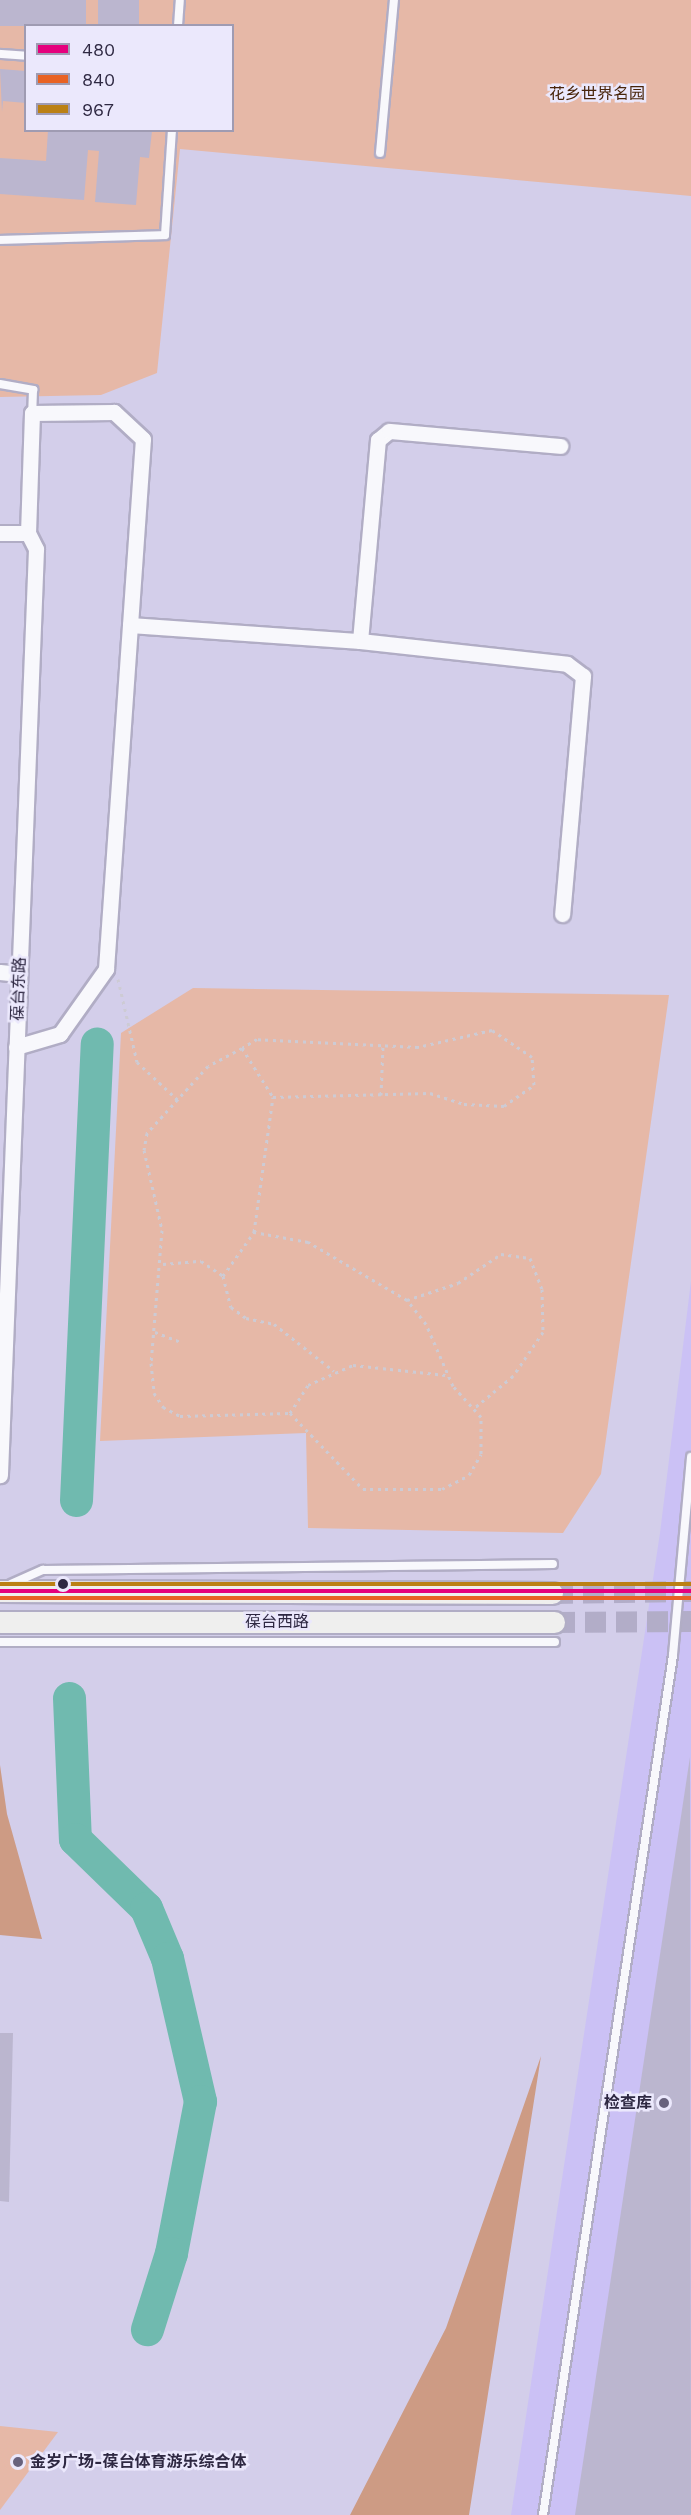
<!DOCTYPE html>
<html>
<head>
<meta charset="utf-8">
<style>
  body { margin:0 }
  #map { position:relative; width:691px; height:2515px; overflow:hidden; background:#d3ceea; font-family:"Work Sans","Noto Sans SC",sans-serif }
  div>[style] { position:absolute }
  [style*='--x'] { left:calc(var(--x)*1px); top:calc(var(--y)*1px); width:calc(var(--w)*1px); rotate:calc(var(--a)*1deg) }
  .built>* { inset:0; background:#cbc1f5 }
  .green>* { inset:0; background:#e6b8a7 }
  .forest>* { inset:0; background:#cd9b84 }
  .river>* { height:33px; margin:-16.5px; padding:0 16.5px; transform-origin:16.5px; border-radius:16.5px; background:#70baaf }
  .building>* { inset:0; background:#bbb6cf; transform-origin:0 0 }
  .secondary-tunnel>* { height:21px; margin-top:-10.5px; transform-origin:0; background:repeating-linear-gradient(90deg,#b2adc8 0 21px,transparent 0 31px) }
  .path>* { height:3px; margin-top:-1.5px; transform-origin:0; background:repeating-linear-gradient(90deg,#cdcbd4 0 3px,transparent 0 7.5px) }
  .roads { filter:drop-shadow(2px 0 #b1adc5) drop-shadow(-2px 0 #b1adc5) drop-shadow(0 2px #b1adc5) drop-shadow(0 -2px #b1adc5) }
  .lane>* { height:8px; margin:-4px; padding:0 4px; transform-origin:4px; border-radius:4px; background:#f8f8fc }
  .street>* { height:15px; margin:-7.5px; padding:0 7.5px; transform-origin:7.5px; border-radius:7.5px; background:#f8f8fc }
  .secondary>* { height:21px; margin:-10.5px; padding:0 10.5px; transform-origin:10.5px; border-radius:10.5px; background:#efefee }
  .bus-1>* { height:4.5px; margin:-2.25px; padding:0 2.25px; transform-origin:2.25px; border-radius:2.25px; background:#e5007d }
  .bus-2>* { height:4.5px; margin:-2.25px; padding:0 2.25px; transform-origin:2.25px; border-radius:2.25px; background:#e86224 }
  .bus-3>* { height:4.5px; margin:-2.25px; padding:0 2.25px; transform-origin:2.25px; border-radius:2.25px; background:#bb8014 }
  .dots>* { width:16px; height:16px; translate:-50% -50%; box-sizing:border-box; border:3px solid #ebe8fc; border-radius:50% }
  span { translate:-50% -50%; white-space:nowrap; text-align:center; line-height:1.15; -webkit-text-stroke:5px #ebe8fc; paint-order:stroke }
  .park-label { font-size:16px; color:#48240a }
  .street-label { font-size:16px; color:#2e2842 }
  .poi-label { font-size:16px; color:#2e2842; font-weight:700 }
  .right { translate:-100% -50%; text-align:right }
  .left { translate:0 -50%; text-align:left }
  .legend { position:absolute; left:24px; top:24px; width:210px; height:108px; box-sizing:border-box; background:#ebe8fc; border:2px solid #9f9bb2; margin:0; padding:8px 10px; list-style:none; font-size:18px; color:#2e2842 }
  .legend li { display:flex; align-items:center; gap:12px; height:30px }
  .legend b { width:30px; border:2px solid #9f9bb2 }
</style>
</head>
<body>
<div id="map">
  <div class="built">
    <i style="clip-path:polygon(691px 1281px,691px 2515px,511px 2515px,660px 1533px)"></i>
  </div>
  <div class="green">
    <i style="clip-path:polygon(evenodd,0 0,691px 0,691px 196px,180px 149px,157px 373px,101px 395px,0 397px,0 0,26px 26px,232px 26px,232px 130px,26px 130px,26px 26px)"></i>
    <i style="clip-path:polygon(193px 988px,669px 995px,601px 1474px,563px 1533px,308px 1528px,306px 1433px,100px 1441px,121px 1033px)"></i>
    <i style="clip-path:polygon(0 2426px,58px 2432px,0 2510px)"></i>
  </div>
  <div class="forest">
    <i style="clip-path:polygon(0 1765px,7px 1814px,42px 1939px,0 1935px)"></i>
    <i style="clip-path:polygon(541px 2056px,469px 2515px,350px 2515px,446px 2328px)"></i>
  </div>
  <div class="river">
    <i style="--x:76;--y:1500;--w:457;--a:-87.4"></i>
    <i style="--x:69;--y:1698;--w:141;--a:87.6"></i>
    <i style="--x:75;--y:1839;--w:99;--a:44.2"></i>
    <i style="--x:146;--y:1908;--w:54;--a:67.2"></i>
    <i style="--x:167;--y:1958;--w:147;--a:77"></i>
    <i style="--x:200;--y:2101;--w:155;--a:100.8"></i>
    <i style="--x:171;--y:2253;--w:80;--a:107.5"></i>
  </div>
  <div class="building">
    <i style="left:0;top:0;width:86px;height:26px"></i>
    <i style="left:98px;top:0;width:41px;height:26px"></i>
    <i style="clip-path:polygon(0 69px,26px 71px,26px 103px,3px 101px,2px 112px)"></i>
    <i style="clip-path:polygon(48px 130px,152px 131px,149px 158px,140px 157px,136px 205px,95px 202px,99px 151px,88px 150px,84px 200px,0 194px,0 158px,46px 161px)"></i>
    <i style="clip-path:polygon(690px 1757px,691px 2515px,575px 2515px)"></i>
    <i style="clip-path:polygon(0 2033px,13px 2033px,9px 2202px,0 2201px)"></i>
  </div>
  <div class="secondary-tunnel">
    <i style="--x:552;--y:1593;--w:139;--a:-0.8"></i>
    <i style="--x:554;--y:1622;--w:137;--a:-0.4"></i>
  </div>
  <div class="path">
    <i style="--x:118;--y:979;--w:85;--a:77.1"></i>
    <i style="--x:137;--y:1062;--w:56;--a:42.8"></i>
    <i style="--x:242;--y:1048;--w:58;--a:57.7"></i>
    <i style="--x:273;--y:1097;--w:157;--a:-1.5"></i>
    <i style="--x:430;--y:1093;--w:36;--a:18"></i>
    <i style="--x:464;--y:1104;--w:40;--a:2.9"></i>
    <i style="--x:504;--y:1106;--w:37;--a:-35"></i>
    <i style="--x:534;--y:1085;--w:28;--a:-94"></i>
    <i style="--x:532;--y:1057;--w:48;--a:-146"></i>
    <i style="--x:492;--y:1030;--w:76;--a:167.1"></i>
    <i style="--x:418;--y:1047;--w:161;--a:-177.2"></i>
    <i style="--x:257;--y:1039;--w:17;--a:149"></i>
    <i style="--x:242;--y:1048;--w:38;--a:152"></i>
    <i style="--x:208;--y:1066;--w:91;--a:132.3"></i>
    <i style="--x:147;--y:1133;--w:17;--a:100"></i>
    <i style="--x:144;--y:1150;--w:82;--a:77.3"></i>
    <i style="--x:162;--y:1230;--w:133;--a:94.7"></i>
    <i style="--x:151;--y:1363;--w:30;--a:84"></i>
    <i style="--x:154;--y:1393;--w:17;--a:57"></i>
    <i style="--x:163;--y:1407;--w:19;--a:28"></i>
    <i style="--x:180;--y:1416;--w:110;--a:-1.6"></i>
    <i style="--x:290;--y:1413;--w:105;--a:46.2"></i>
    <i style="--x:363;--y:1489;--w:79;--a:0"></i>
    <i style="--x:442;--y:1489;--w:30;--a:-27"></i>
    <i style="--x:469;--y:1475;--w:24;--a:-60"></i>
    <i style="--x:481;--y:1454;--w:37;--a:-90"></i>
    <i style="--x:481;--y:1417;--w:42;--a:-132.1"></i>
    <i style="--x:453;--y:1386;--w:68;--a:-113.5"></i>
    <i style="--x:426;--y:1324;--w:31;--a:-128"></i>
    <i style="--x:407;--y:1300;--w:115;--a:-149.6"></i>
    <i style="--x:308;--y:1242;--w:55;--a:-169.5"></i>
    <i style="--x:381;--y:1095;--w:49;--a:-87.7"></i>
    <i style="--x:163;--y:1264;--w:38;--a:-5"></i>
    <i style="--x:201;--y:1261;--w:27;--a:34"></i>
    <i style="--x:223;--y:1276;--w:32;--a:76"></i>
    <i style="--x:231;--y:1307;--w:19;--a:36"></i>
    <i style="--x:246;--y:1318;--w:29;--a:12"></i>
    <i style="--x:274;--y:1324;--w:76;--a:38.1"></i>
    <i style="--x:223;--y:1276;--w:54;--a:-54.8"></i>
    <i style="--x:254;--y:1232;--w:136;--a:-82"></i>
    <i style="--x:407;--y:1300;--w:54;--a:-18.4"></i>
    <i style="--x:458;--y:1283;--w:52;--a:-34"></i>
    <i style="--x:501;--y:1254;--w:29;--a:8"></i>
    <i style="--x:530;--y:1258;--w:33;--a:69"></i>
    <i style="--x:542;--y:1289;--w:43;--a:88.7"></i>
    <i style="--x:543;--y:1332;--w:53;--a:124.3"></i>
    <i style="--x:513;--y:1376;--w:52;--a:140.5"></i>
    <i style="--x:155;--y:1332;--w:28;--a:21"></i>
    <i style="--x:290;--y:1413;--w:33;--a:-57"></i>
    <i style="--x:308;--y:1385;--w:49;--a:-24"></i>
    <i style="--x:353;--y:1365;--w:93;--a:6.2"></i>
  </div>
  <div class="roads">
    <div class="lane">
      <i style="--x:178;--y:26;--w:26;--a:-86"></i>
      <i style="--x:0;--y:54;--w:26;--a:4"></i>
      <i style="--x:380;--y:153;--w:154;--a:-84.8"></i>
      <i style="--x:0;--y:240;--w:165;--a:-1.7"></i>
      <i style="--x:165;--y:235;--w:105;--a:-86.2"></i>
      <i style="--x:0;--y:384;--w:34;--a:10"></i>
      <i style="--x:33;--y:390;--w:23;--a:92"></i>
      <i style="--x:11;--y:1584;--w:35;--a:-24"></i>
      <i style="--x:43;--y:1570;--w:510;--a:-0.67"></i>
      <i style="--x:0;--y:1642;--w:555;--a:0"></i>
      <i style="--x:543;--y:2515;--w:870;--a:-81.4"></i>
      <i style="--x:673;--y:1655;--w:199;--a:-84.8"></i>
    </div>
    <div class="street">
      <i style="--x:0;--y:533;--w:28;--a:0"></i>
      <i style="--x:28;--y:533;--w:18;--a:63"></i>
      <i style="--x:36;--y:549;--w:927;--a:92.23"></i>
      <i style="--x:130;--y:625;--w:231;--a:4"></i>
      <i style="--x:360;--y:641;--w:208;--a:6.3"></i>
      <i style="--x:567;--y:664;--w:20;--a:37"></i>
      <i style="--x:583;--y:676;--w:239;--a:95"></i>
      <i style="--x:360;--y:641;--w:202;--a:-84.9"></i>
      <i style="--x:378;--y:440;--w:14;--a:-39"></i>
      <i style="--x:389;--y:431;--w:172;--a:5"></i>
      <i style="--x:0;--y:972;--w:19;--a:6"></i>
      <i style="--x:16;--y:1047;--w:46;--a:-16.5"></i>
      <i style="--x:60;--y:1034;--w:80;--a:-54.7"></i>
      <i style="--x:106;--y:969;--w:531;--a:-86.01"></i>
      <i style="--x:143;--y:439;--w:40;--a:-137"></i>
      <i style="--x:114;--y:412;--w:82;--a:179.3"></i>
      <i style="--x:32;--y:413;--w:120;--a:91.9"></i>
    </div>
    <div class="secondary">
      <i style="--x:0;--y:1591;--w:552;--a:0.21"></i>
      <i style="--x:0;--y:1622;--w:554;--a:0"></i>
    </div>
  </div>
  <div class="bus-1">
    <i style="--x:0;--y:1591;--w:691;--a:0"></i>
  </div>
  <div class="bus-2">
    <i style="--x:0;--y:1598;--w:691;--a:0"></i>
  </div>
  <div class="bus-3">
    <i style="--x:0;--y:1584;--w:691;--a:0"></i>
  </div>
  <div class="dots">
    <i style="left:63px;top:1584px;background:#2e2842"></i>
    <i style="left:664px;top:2103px;background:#68627d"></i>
    <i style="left:18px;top:2462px;background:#68627d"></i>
  </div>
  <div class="park-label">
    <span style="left:597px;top:94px">花乡世界名园</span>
  </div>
  <div class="street-label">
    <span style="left:19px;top:989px;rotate:-88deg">葆台东路</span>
    <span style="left:277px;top:1622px">葆台西路</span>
  </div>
  <div class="poi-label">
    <span class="right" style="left:652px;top:2103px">检查库</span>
    <span class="left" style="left:30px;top:2462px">金岁广场-葆台体育游乐综合体</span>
  </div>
  <ul class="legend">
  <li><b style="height:8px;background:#e5007d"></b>480</li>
  <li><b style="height:8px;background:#e86224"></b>840</li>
  <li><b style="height:8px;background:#bb8014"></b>967</li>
  </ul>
</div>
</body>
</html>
